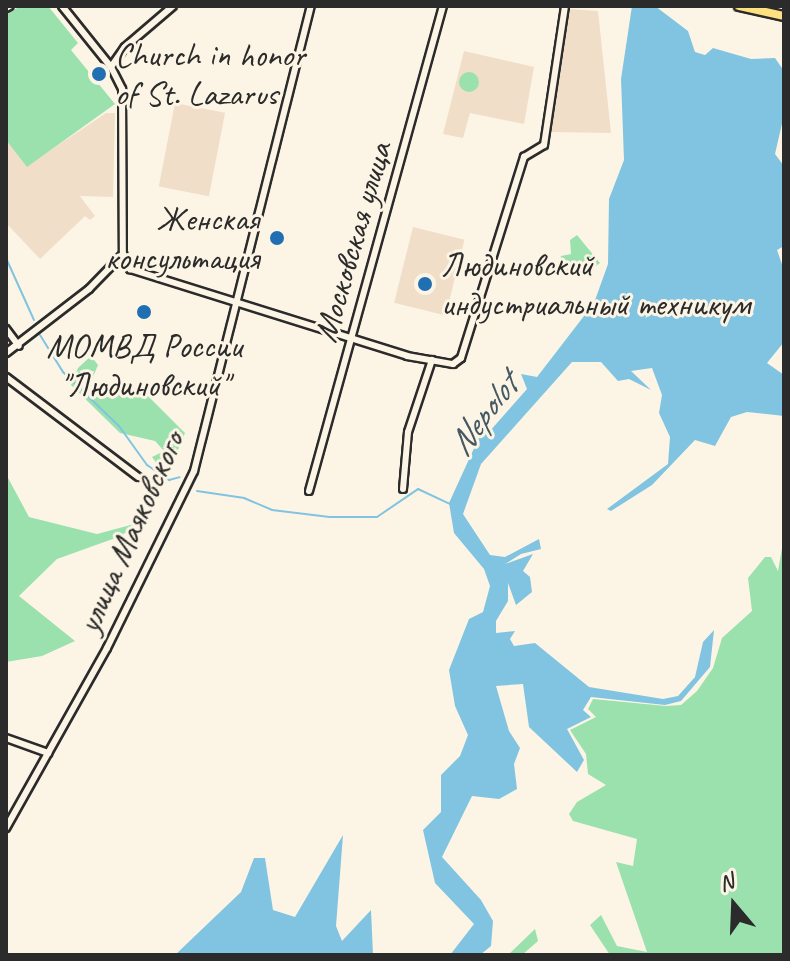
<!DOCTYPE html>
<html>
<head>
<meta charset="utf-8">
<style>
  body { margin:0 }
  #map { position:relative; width:790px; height:961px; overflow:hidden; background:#fcf5e5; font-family:Caveat,sans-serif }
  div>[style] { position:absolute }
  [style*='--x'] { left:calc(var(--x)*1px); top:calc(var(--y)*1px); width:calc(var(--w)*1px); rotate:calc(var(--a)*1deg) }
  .built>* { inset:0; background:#f0dec8; transform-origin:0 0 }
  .green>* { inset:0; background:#9be1ae }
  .round { border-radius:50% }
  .water>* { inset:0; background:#81c4e1 }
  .stream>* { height:2px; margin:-1px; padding:0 1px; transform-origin:1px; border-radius:1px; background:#81c4e1 }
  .roads { filter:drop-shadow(2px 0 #2b2b2b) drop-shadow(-2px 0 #2b2b2b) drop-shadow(0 2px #2b2b2b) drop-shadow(0 -2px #2b2b2b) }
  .minor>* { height:6px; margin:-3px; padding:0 3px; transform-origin:3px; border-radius:3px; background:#fcf5e5 }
  .major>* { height:8px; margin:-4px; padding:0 4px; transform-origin:4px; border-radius:4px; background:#fde080 }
  .dots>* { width:22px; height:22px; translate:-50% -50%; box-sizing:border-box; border:4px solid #fcf5e5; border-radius:50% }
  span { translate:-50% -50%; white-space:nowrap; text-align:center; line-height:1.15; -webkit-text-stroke:6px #fcf5e5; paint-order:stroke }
  .poi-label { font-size:34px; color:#2b2b2b }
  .left { translate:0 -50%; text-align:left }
  .right { translate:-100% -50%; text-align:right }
  .street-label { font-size:34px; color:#2b2b2b }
  .water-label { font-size:36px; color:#455962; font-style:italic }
  .frame { position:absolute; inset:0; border:8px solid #2b2b2b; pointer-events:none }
  .north { position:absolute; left:694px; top:865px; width:80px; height:80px; -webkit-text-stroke:6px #fcf5e5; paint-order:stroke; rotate:341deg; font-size:22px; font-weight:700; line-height:32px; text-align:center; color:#2b2b2b }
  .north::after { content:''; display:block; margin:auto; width:28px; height:36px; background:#2b2b2b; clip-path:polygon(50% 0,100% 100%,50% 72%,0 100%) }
</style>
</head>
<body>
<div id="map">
  <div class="built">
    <i style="clip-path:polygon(569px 9px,598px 11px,611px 133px,551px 132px)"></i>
    <i style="clip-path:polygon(464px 51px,534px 67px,524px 124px,470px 113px,463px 138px,443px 134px)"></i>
    <i style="left:175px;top:103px;width:51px;height:85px;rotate:11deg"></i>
    <i style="clip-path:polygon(106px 113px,115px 113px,113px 197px,80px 196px,95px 216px,90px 220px,85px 216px,40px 259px,6px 223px,6px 140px,27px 166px)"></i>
    <i style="left:413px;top:227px;width:53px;height:78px;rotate:14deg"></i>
  </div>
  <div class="green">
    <i style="clip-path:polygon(21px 6px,48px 6px,78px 43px,71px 50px,115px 104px,27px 167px,6px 140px,6px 14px)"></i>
    <i class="round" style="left:459px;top:72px;width:20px;height:20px"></i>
    <i style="clip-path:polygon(577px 235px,600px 263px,582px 276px,575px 264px,569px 277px,559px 264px,561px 256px,571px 254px,570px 240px)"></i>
    <i style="clip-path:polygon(91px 356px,98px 365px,90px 384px,108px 397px,117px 384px,143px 391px,185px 433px,173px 462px,158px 465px,152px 457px,164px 451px,155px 441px,120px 433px,71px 385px,78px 368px)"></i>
    <i style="clip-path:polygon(7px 476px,29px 517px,97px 534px,138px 523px,121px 536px,57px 559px,19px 596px,75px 641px,42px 656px,6px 662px)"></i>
    <i style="clip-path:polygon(784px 537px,784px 955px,610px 955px,590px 925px,601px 915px,617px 946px,647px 952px,616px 862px,633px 866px,637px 839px,573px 821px,569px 814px,577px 802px,606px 785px,588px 774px,586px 754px,570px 730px,596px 717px,588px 709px,593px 699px,666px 706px,681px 705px,697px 691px,713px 668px,722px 638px,752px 611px,748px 578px,765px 557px,771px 557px,778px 571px)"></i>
    <i style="clip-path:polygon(535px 929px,538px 941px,522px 955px,508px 955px)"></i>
  </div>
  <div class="water">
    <i style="clip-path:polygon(632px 6px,655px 6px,688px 31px,695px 52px,705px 55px,713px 48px,751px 59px,775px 58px,784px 71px,784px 115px,775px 154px,784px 166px,784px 246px,777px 250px,784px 270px,784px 342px,767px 363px,784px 375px,784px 416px,747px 412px,731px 417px,715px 446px,695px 440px,652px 485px,611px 511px,607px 509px,668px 464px,670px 437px,659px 413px,662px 395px,652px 368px,631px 371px,651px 390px,629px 379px,618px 381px,601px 362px,572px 362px,481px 464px,463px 514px,490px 555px,505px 557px,539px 539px,541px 549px,521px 554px,505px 564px,533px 554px,523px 571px,530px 577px,532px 592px,516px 605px,508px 583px,508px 601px,496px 621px,496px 633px,515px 631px,510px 639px,514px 646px,535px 643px,589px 687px,663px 699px,678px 696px,695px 677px,703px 642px,714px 630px,710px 667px,681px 701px,665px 705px,591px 697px,583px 710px,591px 717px,567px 729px,584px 760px,577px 772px,529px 727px,523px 684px,496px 686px,509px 731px,520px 748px,514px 764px,517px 789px,499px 799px,472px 796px,442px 857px,481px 900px,493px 921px,491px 946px,480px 955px,450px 955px,474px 924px,435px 883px,423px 830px,441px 812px,441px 775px,460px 756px,468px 735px,455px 706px,449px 670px,469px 619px,483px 612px,490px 586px,484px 569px,454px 533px,449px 503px,481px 433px,489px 432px,527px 389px,521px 374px,537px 377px,594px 303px,608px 264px,609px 199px,624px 160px,621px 79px)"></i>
    <i style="clip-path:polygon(343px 835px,336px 926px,342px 941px,371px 910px,373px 955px,175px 955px,241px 892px,254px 858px,265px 858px,273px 910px,295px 917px)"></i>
  </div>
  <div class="stream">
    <i style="--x:6;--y:258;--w:68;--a:65.7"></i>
    <i style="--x:40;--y:335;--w:44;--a:58.1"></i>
    <i style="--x:63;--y:372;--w:78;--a:44"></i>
    <i style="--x:119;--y:426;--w:48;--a:54.3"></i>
    <i style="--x:147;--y:465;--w:27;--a:34"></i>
    <i style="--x:169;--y:480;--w:11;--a:-15"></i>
    <i style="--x:197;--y:491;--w:48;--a:8.5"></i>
    <i style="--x:244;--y:498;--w:30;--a:23"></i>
    <i style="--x:272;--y:510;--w:58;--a:6.9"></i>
    <i style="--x:330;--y:517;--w:47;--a:0"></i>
    <i style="--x:377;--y:517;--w:50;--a:-34.3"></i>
    <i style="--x:418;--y:489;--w:35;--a:25"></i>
  </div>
  <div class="roads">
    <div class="minor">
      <i style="--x:62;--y:6;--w:78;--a:51.2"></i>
      <i style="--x:111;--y:67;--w:25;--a:63"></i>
      <i style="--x:122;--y:89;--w:165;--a:89.7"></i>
      <i style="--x:123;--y:254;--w:17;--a:65"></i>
      <i style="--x:130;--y:269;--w:290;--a:17.4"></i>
      <i style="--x:407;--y:356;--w:47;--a:9.9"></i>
      <i style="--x:453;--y:364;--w:10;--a:-37"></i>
      <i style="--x:461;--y:358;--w:211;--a:-72.6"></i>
      <i style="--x:524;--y:157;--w:23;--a:-31"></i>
      <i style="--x:544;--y:145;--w:141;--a:-81.4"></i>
      <i style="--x:6;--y:8;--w:4;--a:-27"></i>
      <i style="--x:111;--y:67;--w:24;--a:-55"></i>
      <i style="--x:125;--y:47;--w:63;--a:-40.5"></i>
      <i style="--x:6;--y:329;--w:21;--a:53"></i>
      <i style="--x:6;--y:353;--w:105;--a:-37.6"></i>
      <i style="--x:89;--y:289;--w:49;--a:-45.8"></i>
      <i style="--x:6;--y:377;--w:166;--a:37.1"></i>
      <i style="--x:403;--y:489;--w:57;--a:-85"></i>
      <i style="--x:408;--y:432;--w:76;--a:-71.6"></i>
      <i style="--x:309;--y:491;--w:503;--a:-74.56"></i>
      <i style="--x:6;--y:738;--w:45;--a:19.7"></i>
      <i style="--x:6;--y:828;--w:206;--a:-60.7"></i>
      <i style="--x:107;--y:648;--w:197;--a:-63.8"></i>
      <i style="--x:194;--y:471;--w:479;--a:-75.9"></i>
    </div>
    <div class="major">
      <i style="--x:739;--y:6;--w:46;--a:12.5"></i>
    </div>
  </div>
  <div class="dots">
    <i style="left:99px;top:74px;background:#1f6fb2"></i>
    <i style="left:277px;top:238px;background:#1f6fb2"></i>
    <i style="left:425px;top:284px;background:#1f6fb2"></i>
    <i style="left:144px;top:312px;background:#1f6fb2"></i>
  </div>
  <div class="poi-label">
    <span class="left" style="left:115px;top:74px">Church in honor<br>of St. Lazarus</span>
    <span class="right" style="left:259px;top:238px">Женская<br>консультация</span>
    <span class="left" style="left:441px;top:284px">Людиновский<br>индустриальный техникум</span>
    <span style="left:144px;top:365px">МОМВД России<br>"Людиновский"</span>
  </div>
  <div class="street-label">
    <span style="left:352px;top:242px;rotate:-74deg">Московская улица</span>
    <span style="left:130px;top:532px;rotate:-66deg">улица Маяковского</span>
  </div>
  <div class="water-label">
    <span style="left:483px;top:415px;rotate:-53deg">Nepolot</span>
  </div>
  <div class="frame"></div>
  <div class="north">N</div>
</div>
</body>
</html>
